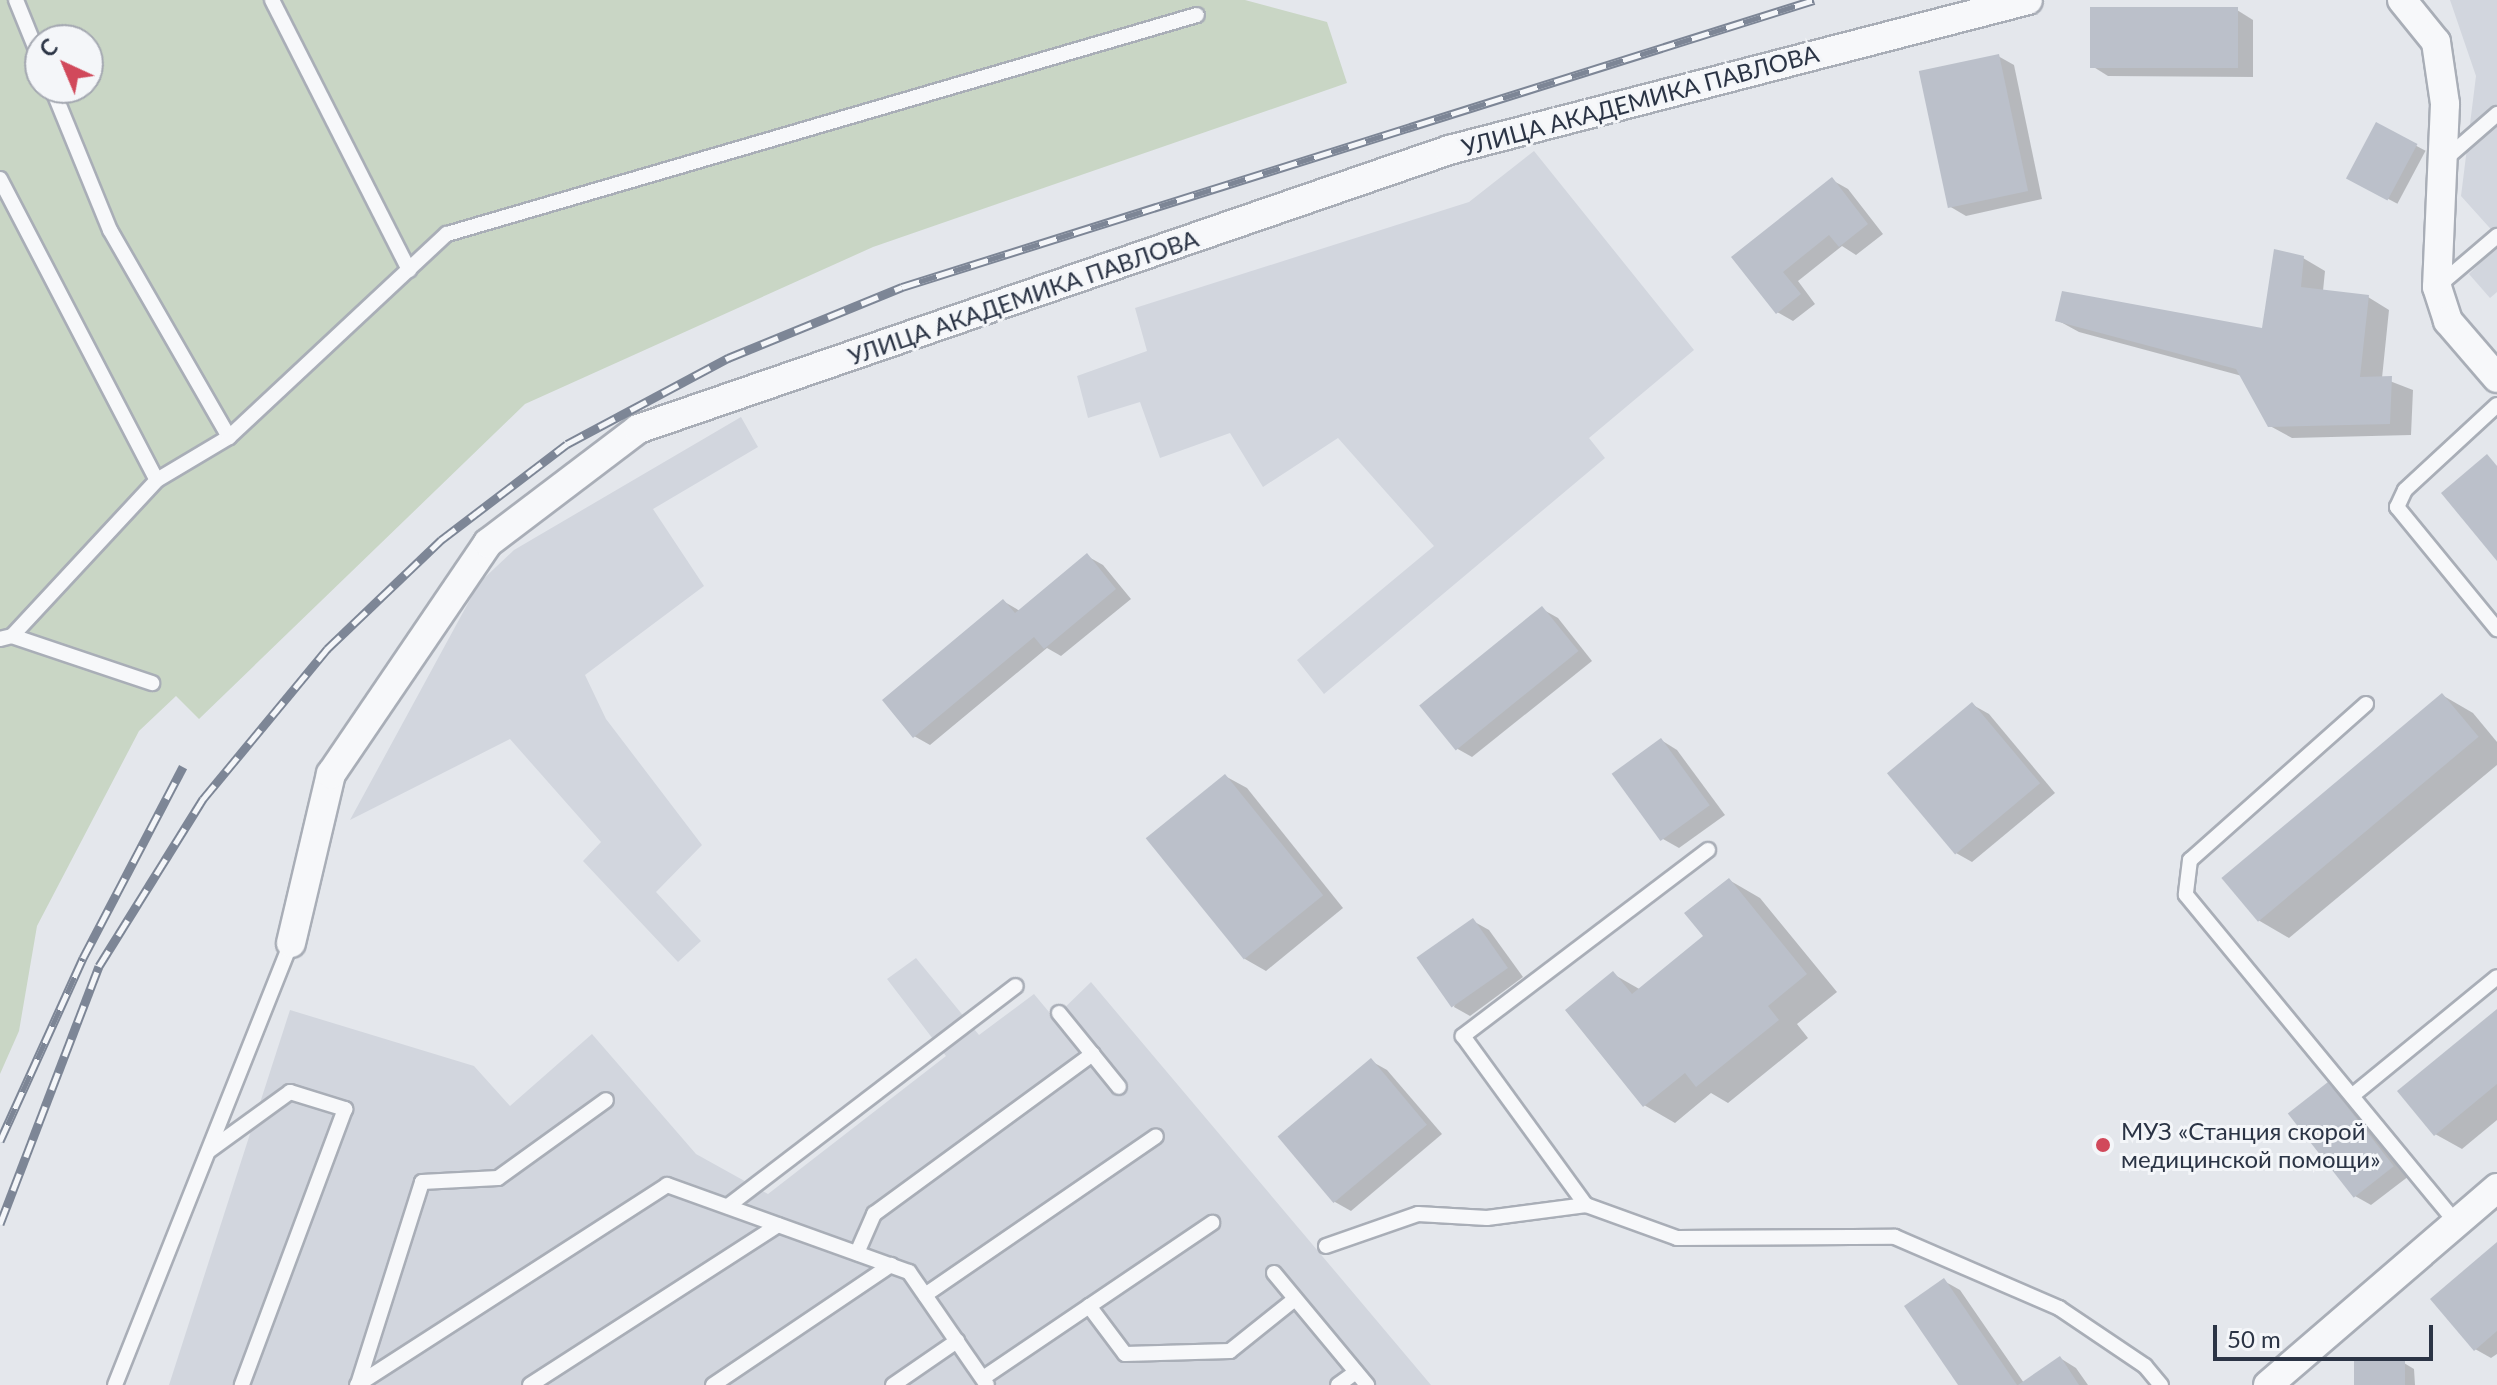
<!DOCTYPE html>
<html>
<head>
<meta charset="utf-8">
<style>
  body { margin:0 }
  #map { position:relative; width:2497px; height:1385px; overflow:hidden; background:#e4e7ec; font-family:Lato,sans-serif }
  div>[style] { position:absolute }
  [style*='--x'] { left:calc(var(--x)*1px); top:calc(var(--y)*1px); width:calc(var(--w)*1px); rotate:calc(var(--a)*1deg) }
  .built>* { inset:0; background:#d2d6de }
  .green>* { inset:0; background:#c9d6c5 }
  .shadow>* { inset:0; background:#0003; transform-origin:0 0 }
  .building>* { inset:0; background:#bbc0ca; transform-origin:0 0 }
  .roads { filter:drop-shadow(2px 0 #a9aeb7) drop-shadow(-2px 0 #a9aeb7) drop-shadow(0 2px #a9aeb7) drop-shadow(0 -2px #a9aeb7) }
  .service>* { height:14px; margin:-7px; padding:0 7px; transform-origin:7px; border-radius:7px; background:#f7f8fa }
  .minor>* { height:28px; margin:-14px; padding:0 14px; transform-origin:14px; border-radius:14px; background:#f7f8fa }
  .rail>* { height:9px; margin-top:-4.5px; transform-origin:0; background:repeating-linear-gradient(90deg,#f4f6f9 0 18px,#7d8696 0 36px); box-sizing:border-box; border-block:2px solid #7d8696 }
  .dots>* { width:22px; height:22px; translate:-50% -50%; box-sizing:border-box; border:4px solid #f4f6f9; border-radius:50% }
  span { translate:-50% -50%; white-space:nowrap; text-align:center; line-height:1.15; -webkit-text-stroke:6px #f4f6f9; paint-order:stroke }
  .street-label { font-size:24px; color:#2b3445 }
  .poi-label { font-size:24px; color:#2b3445 }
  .left { translate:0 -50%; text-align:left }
  .north { position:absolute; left:24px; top:24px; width:80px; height:80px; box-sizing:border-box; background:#f4f6f9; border:2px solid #a4a8b1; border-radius:50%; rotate:316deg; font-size:22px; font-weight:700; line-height:32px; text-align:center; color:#2b3445 }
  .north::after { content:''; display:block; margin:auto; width:28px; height:36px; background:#d1495b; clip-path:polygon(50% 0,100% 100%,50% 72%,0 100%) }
  .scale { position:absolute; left:2213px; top:1325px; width:220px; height:36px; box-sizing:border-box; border:4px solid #2b3445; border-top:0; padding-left:10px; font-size:24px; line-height:28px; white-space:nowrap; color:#2b3445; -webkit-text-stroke:6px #f4f6f9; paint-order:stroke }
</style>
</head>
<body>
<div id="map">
  <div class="built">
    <i style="clip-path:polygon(2450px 0,2497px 0,2497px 236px,2461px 196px,2476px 76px)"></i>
    <i style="clip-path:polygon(1534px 151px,1694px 350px,1589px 438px,1605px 458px,1324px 694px,1297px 660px,1434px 546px,1338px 438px,1263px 487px,1230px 433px,1160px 458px,1140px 402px,1088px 418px,1077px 376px,1147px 351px,1135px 308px,1469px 202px)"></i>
    <i style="clip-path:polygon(2497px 246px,2497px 292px,2490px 298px,2469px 274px)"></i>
    <i style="clip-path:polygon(741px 417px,758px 447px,653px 509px,704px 586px,585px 675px,606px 719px,702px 845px,656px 892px,701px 941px,678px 962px,583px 861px,601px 842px,510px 739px,350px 820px,479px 583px,514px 550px)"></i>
    <i style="clip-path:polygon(916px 958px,979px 1035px,1034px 994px,1054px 1018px,1091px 982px,1431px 1385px,169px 1385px,290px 1010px,474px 1066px,510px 1106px,592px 1034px,696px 1154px,768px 1194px,946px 1056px,887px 979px)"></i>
  </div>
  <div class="green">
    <i style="clip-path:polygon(evenodd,0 0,1245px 0,1327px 22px,1347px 83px,873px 247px,525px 404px,199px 719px,176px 696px,139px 731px,37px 926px,19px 1031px,0 1074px,0 0,40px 40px,88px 40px,88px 88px,40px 88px,40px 40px)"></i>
  </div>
  <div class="shadow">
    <i style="clip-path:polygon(2237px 10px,2253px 20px,2253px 77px,2108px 76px,2092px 66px)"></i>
    <i style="clip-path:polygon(1998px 56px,2014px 65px,2042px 199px,1966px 216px,1949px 206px)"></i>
    <i style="left:2377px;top:125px;width:55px;height:60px;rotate:28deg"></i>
    <i style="clip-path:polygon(1832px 180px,1848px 189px,1883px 234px,1856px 255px,1842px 246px,1798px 281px,1815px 304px,1793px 321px,1777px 312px,1734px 257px)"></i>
    <i style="clip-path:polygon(2303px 258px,2325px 271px,2323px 291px,2368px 297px,2389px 310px,2382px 378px,2413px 390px,2411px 435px,2292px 438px,2270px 426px,2242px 376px,2079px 332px,2057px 320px,2264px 330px)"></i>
    <i style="clip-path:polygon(1087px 556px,1103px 565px,1131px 599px,1061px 656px,1047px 648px,930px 745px,914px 736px,1003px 601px,1020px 611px)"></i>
    <i style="clip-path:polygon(1542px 609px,1558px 618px,1592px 661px,1472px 757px,1456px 748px)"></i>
    <i style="clip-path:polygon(2442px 695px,2473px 713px,2497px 742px,2497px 765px,2289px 938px,2258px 920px)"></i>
    <i style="clip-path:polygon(1973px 705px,1989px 714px,2055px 793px,1972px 862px,1956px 853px,1890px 774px)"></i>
    <i style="clip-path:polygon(1661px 740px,1677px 750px,1725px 815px,1679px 848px,1663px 839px)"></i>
    <i style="clip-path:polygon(1225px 776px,1247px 788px,1343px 908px,1266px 971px,1245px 959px)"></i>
    <i style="clip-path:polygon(1729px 880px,1760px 898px,1837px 992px,1797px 1024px,1808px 1038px,1728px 1103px,1711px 1093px,1675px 1123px,1644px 1105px,1613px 974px,1641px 990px,1706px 937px)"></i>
    <i style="clip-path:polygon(1473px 921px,1489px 930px,1523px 977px,1470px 1016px,1454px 1007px)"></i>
    <i style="clip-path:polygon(2497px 1011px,2497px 1120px,2462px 1149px,2435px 1134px)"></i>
    <i style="clip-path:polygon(1371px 1061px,1387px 1070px,1442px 1134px,1351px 1211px,1335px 1202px,1280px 1137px)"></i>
    <i style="clip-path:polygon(2328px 1085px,2344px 1094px,2409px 1176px,2371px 1205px,2355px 1196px)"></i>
    <i style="clip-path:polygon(2497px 1245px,2497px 1354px,2491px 1358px,2475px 1349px)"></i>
    <i style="clip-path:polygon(1944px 1281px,1960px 1290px,2024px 1383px,2060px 1358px,2076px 1368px,2088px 1385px,1960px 1385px)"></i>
    <i style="clip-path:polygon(2404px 1363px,2414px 1369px,2415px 1385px,2357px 1385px)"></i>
  </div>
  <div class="building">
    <i style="left:2090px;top:7px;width:148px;height:61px"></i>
    <i style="left:1999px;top:54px;width:140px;height:82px;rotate:78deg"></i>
    <i style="left:2376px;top:122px;width:47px;height:64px;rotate:28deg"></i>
    <i style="clip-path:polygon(1832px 177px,1868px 224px,1839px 247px,1829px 235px,1783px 272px,1801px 294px,1776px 314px,1731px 257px)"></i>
    <i style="clip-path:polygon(2274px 249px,2304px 256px,2301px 287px,2369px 295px,2360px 377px,2392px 376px,2390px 424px,2268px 427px,2236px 369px,2055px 321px,2062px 291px,2262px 328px)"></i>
    <i style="clip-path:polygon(2487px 454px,2497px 466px,2497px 561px,2441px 493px)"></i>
    <i style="clip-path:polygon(1087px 553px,1116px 589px,1044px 649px,1034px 637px,913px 738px,882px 700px,1003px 599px,1015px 613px)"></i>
    <i style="left:1542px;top:606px;width:58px;height:158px;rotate:51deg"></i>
    <i style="left:2442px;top:693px;width:57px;height:288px;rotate:50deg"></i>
    <i style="left:1972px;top:702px;width:106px;height:111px;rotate:50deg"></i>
    <i style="left:1661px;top:738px;width:83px;height:61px;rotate:54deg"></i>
    <i style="left:1225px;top:774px;width:156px;height:102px;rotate:51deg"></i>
    <i style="clip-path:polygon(1729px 878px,1807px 974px,1768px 1006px,1779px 1020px,1696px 1087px,1685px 1073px,1643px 1107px,1565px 1010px,1613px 971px,1632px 994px,1703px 936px,1684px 913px)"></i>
    <i style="left:1473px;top:918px;width:61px;height:69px;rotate:55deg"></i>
    <i style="clip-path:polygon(2497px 1009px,2497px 1084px,2434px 1136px,2397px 1091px)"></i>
    <i style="left:1371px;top:1058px;width:87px;height:122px;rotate:50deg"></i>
    <i style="left:2328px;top:1082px;width:107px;height:51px;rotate:52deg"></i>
    <i style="clip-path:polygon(2497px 1242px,2497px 1331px,2474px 1351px,2430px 1299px)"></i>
    <i style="clip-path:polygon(1944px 1278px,2000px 1360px,2017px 1385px,1958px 1385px,1904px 1306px)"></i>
    <i style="clip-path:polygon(2060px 1356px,2079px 1385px,2018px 1385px)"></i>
    <i style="left:2405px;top:1361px;width:24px;height:51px;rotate:90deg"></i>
  </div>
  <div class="roads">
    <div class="service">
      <i style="--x:16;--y:0;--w:64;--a:67.9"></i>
      <i style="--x:272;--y:0;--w:303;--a:63.1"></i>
      <i style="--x:52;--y:88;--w:153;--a:67.8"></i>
      <i style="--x:110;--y:230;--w:239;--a:60.1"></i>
      <i style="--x:2443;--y:161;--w:72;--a:-41"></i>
      <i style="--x:0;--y:179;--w:339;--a:62.5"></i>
      <i style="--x:157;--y:480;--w:213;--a:132.9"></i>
      <i style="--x:12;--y:636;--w:12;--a:166"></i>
      <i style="--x:2437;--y:287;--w:79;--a:-40.4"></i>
      <i style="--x:2497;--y:405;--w:125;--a:137.3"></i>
      <i style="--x:2405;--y:490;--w:19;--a:115"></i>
      <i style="--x:2397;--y:507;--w:158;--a:50.7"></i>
      <i style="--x:157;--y:480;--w:84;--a:-30.8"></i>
      <i style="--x:229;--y:437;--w:298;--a:-43"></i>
      <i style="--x:447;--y:234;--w:781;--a:-16.28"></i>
      <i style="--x:12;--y:636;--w:148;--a:18.6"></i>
      <i style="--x:2366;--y:704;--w:235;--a:138.4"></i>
      <i style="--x:2190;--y:860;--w:35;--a:97"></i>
      <i style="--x:2186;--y:895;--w:424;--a:50.5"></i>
      <i style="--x:1708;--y:850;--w:308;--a:142.8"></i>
      <i style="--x:1463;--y:1036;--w:209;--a:54"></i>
      <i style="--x:1586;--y:1205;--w:97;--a:19.9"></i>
      <i style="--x:1677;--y:1238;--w:218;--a:-0.3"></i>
      <i style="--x:1895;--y:1237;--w:179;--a:23.4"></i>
      <i style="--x:2059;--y:1308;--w:104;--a:34"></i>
      <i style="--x:2145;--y:1366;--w:25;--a:50"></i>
      <i style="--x:1059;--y:1013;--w:95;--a:51"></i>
      <i style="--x:2353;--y:1095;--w:186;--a:-39.3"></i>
      <i style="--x:210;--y:1150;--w:99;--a:-35.9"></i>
      <i style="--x:290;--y:1092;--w:58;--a:17.2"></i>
      <i style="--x:345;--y:1109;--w:295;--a:110.5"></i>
      <i style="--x:728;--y:1206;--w:362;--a:-37.4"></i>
      <i style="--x:1326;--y:1246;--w:97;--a:-19.2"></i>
      <i style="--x:1418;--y:1214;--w:69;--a:3.3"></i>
      <i style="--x:1487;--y:1218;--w:100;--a:-7.5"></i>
      <i style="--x:857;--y:1253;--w:43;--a:-66.4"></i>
      <i style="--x:874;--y:1214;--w:271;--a:-36.2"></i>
      <i style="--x:1274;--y:1273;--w:146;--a:50.3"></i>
      <i style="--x:925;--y:1295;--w:280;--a:-34.5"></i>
      <i style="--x:1089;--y:1306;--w:60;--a:53.1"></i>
      <i style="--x:1125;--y:1354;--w:105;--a:-1.6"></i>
      <i style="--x:1230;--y:1351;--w:83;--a:-38.7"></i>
      <i style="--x:983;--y:1378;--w:277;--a:-34.1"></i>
      <i style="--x:358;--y:1384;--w:212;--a:-72.4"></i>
      <i style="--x:422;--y:1182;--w:76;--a:-3"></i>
      <i style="--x:498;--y:1178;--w:133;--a:-35.8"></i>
      <i style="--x:115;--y:1385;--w:476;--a:-68.3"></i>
      <i style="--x:357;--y:1385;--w:369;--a:-32.8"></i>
      <i style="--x:667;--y:1185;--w:257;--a:19.8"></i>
      <i style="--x:909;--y:1272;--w:137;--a:55.4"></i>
      <i style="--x:530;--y:1385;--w:295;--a:-32.8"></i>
      <i style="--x:713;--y:1385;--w:215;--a:-34"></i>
      <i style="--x:893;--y:1385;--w:78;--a:-34.5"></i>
      <i style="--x:1338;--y:1385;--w:22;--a:-36"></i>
    </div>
    <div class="minor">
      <i style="--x:2402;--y:0;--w:54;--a:51"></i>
      <i style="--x:2436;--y:42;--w:63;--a:81.7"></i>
      <i style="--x:2445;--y:104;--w:183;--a:92.5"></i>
      <i style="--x:2437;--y:287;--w:36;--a:72"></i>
      <i style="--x:2448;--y:321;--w:75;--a:49.3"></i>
      <i style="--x:291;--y:943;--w:174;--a:-76.7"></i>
      <i style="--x:331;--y:774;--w:279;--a:-55.8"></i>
      <i style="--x:488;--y:543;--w:188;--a:-37.2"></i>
      <i style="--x:638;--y:429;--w:858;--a:-18.98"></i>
      <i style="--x:1449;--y:150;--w:598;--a:-14.52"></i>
      <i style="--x:2268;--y:1385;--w:302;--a:-40.7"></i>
    </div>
  </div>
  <div class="rail">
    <i style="--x:0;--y:1141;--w:201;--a:-65.6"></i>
    <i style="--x:83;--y:958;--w:216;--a:-62.4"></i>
    <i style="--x:0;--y:1224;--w:276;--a:-69"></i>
    <i style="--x:99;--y:966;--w:197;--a:-58.1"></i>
    <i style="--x:203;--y:799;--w:195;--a:-50.4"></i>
    <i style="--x:327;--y:649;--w:158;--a:-43.7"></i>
    <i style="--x:441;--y:540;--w:158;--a:-37.3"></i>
    <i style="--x:567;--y:444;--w:183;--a:-28.1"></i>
    <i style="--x:728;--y:358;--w:188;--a:-22.2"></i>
    <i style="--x:902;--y:287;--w:956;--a:-17.47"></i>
  </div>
  <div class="dots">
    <i style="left:2103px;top:1145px;background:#d1495b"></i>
  </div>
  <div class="street-label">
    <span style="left:1640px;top:100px;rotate:-15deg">УЛИЦА АКАДЕМИКА ПАВЛОВА</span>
    <span style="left:1023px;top:297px;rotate:-19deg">УЛИЦА АКАДЕМИКА ПАВЛОВА</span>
  </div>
  <div class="poi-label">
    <span class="left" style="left:2121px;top:1145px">МУЗ «Станция скорой<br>медицинской помощи»</span>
  </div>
  <div class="north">С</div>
  <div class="scale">50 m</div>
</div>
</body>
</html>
